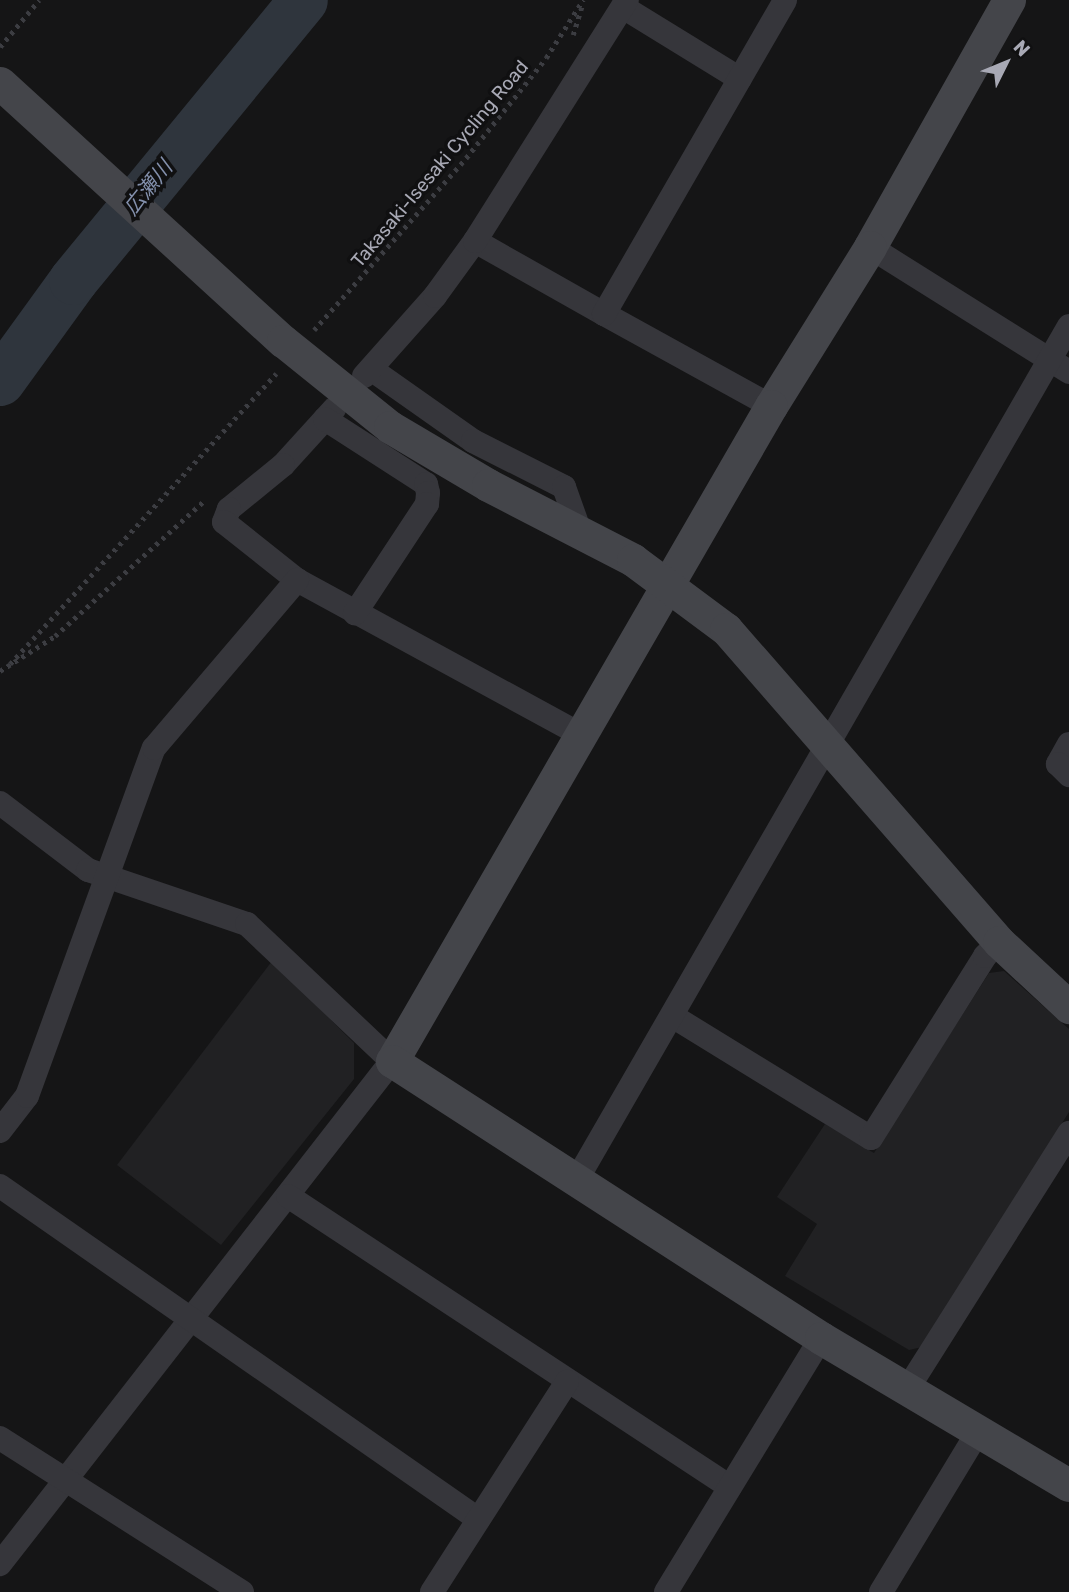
<!DOCTYPE html>
<html>
<head>
<meta charset="utf-8">
<style>
  body { margin:0 }
  #map { position:relative; width:1069px; height:1592px; overflow:hidden; background:#151516; font-family:Rubik,"Noto Sans JP",sans-serif }
  div>[style] { position:absolute }
  [style*='--x'] { left:calc(var(--x)*1px); top:calc(var(--y)*1px); width:calc(var(--w)*1px); rotate:calc(var(--a)*1deg) }
  .built>* { inset:0; background:#212123 }
  .river>* { height:49px; margin:-24.5px; padding:0 24.5px; transform-origin:24.5px; border-radius:24.5px; background:#2f353d }
  .path>* { height:4.5px; margin-top:-2.25px; transform-origin:0; background:repeating-linear-gradient(90deg,#3c3d42 0 3.5px,transparent 0 8.5px) }
  .street>* { height:24px; margin:-12px; padding:0 12px; transform-origin:12px; border-radius:12px; background:#36363b }
  .secondary>* { height:33px; margin:-16.5px; padding:0 16.5px; transform-origin:16.5px; border-radius:16.5px; background:#44454a }
  span { translate:-50% -50%; white-space:nowrap; text-align:center; line-height:1.15; -webkit-text-stroke:7px #101011; paint-order:stroke }
  .street-label { font-size:19px; color:#a8a9b5 }
  .water-label { font-size:21px; color:#8390ac; font-style:italic }
  .north { position:absolute; left:971px; top:28px; width:70px; height:70px; -webkit-text-stroke:5px #101011; paint-order:stroke; rotate:47deg; font-size:19px; font-weight:700; line-height:28px; text-align:center; color:#a8a9b5 }
  .north::after { content:''; display:block; margin:auto; width:24px; height:32px; background:#a8a9b5; clip-path:polygon(50% 0,100% 100%,50% 72%,0 100%) }
</style>
</head>
<body>
<div id="map">
  <div class="built">
    <i style="clip-path:polygon(272px 961px,354px 1043px,354px 1079px,221px 1245px,117px 1165px)"></i>
    <i style="clip-path:polygon(1004px 971px,1069px 1029px,1069px 1112px,922px 1347px,909px 1350px,785px 1276px,817px 1224px,777px 1197px,825px 1124px,874px 1153px,989px 973px)"></i>
  </div>
  <div class="river">
    <i style="--x:0;--y:381;--w:125;--a:-54.1"></i>
    <i style="--x:73;--y:280;--w:362;--a:-50.6"></i>
  </div>
  <div class="path">
    <i style="--x:573;--y:35;--w:30;--a:-73"></i>
    <i style="--x:0;--y:47;--w:61;--a:-50.3"></i>
    <i style="--x:314;--y:330;--w:230;--a:-48.5"></i>
    <i style="--x:466;--y:158;--w:128;--a:-51.3"></i>
    <i style="--x:546;--y:58;--w:69;--a:-57.5"></i>
    <i style="--x:10;--y:664;--w:394;--a:-47.5"></i>
    <i style="--x:0;--y:671;--w:65;--a:-32.5"></i>
    <i style="--x:55;--y:636;--w:200;--a:-42.2"></i>
  </div>
  <div class="street">
    <i style="--x:623;--y:7;--w:137;--a:31.6"></i>
    <i style="--x:475;--y:241;--w:148;--a:29.5"></i>
    <i style="--x:870;--y:247;--w:235;--a:32.1"></i>
    <i style="--x:371;--y:369;--w:125;--a:35.2"></i>
    <i style="--x:473;--y:441;--w:102;--a:26.8"></i>
    <i style="--x:564;--y:487;--w:48;--a:70.4"></i>
    <i style="--x:364;--y:376;--w:107;--a:-48.4"></i>
    <i style="--x:435;--y:296;--w:68;--a:-54"></i>
    <i style="--x:475;--y:241;--w:285;--a:-57.8"></i>
    <i style="--x:771;--y:406;--w:191;--a:-151.1"></i>
    <i style="--x:604;--y:314;--w:362;--a:-60"></i>
    <i style="--x:334;--y:409;--w:76;--a:132.3"></i>
    <i style="--x:283;--y:465;--w:70;--a:140.8"></i>
    <i style="--x:229;--y:509;--w:14;--a:111"></i>
    <i style="--x:224;--y:522;--w:93;--a:38.5"></i>
    <i style="--x:297;--y:580;--w:326;--a:28.6"></i>
    <i style="--x:325;--y:419;--w:120;--a:32.8"></i>
    <i style="--x:426;--y:484;--w:9;--a:77"></i>
    <i style="--x:428;--y:493;--w:11;--a:95"></i>
    <i style="--x:427;--y:504;--w:131;--a:123.4"></i>
    <i style="--x:1069;--y:744;--w:23;--a:119"></i>
    <i style="--x:1058;--y:764;--w:16;--a:45"></i>
    <i style="--x:0;--y:803;--w:111;--a:37.3"></i>
    <i style="--x:88;--y:870;--w:168;--a:18.8"></i>
    <i style="--x:247;--y:924;--w:199;--a:43.4"></i>
    <i style="--x:392;--y:1061;--w:638;--a:127.93"></i>
    <i style="--x:674;--y:1017;--w:231;--a:31.6"></i>
    <i style="--x:871;--y:1138;--w:215;--a:-57.9"></i>
    <i style="--x:985;--y:956;--w:20;--a:-45"></i>
    <i style="--x:0;--y:1131;--w:44;--a:-52.4"></i>
    <i style="--x:27;--y:1096;--w:370;--a:-70"></i>
    <i style="--x:154;--y:748;--w:221;--a:-49.6"></i>
    <i style="--x:576;--y:1181;--w:987;--a:-60.03"></i>
    <i style="--x:0;--y:1186;--w:583;--a:34.86"></i>
    <i style="--x:288;--y:1196;--w:529;--a:33.36"></i>
    <i style="--x:908;--y:1388;--w:302;--a:-57.7"></i>
    <i style="--x:0;--y:1438;--w:287;--a:32.5"></i>
    <i style="--x:432;--y:1592;--w:250;--a:-57.3"></i>
    <i style="--x:666;--y:1592;--w:298;--a:-58.6"></i>
    <i style="--x:881;--y:1592;--w:187;--a:-58.8"></i>
  </div>
  <div class="secondary">
    <i style="--x:1009;--y:0;--w:283;--a:119.4"></i>
    <i style="--x:870;--y:247;--w:187;--a:121.9"></i>
    <i style="--x:771;--y:406;--w:757;--a:120.05"></i>
    <i style="--x:392;--y:1061;--w:511;--a:32.85"></i>
    <i style="--x:821;--y:1338;--w:288;--a:30.7"></i>
    <i style="--x:0;--y:83;--w:383;--a:42.4"></i>
    <i style="--x:283;--y:341;--w:137;--a:38.8"></i>
    <i style="--x:390;--y:427;--w:114;--a:30.6"></i>
    <i style="--x:488;--y:485;--w:163;--a:27.3"></i>
    <i style="--x:633;--y:560;--w:116;--a:36.6"></i>
    <i style="--x:726;--y:629;--w:415;--a:48.9"></i>
    <i style="--x:999;--y:942;--w:96;--a:42.9"></i>
  </div>
  <div class="street-label">
    <span style="left:440px;top:164px;rotate:-50deg">Takasaki-Isesaki Cycling Road</span>
  </div>
  <div class="water-label">
    <span style="left:148px;top:188px;rotate:-51deg">広瀬川</span>
  </div>
  <div class="north">N</div>
</div>
</body>
</html>
